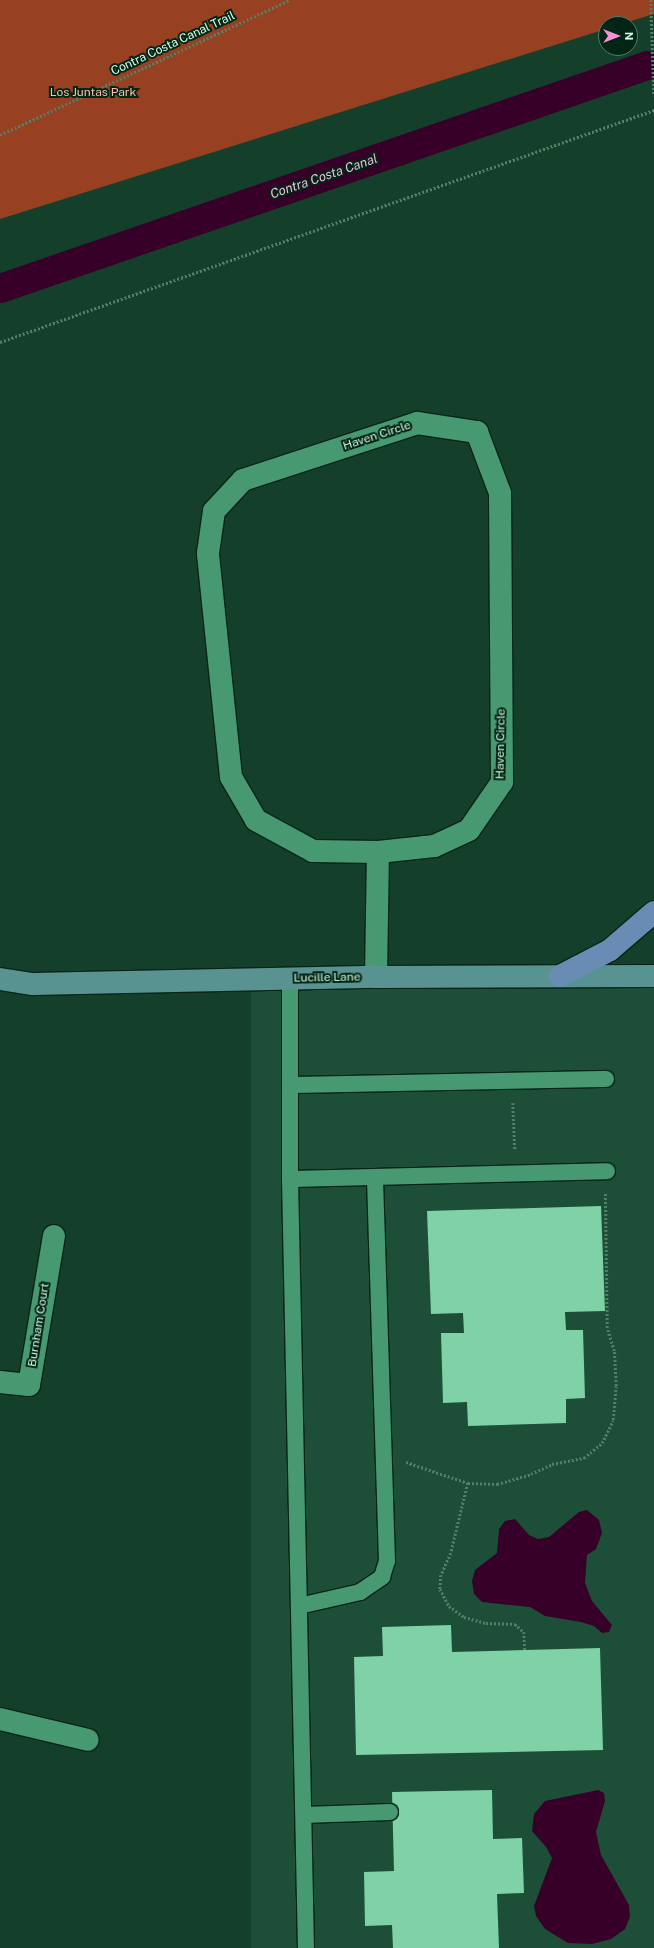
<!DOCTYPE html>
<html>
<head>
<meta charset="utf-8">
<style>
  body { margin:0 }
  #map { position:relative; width:654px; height:1948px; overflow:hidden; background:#14402b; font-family:"Public Sans",sans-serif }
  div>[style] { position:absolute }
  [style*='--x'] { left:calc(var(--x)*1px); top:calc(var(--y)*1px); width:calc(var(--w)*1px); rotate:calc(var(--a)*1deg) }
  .built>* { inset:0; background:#1d4f38; transform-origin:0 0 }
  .green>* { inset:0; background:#974122 }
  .water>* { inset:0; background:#360029 }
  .canal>* { height:29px; margin:-14.5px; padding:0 14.5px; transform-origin:14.5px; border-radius:14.5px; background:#360029 }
  .building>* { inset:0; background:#7fd1a6 }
  .path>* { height:2.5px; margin-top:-1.25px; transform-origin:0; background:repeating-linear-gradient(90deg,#547f69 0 2px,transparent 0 4px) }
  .roads { filter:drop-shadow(1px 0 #092417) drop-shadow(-1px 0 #092417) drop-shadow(0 1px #092417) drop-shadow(0 -1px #092417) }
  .lane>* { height:16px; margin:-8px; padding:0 8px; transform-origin:8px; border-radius:8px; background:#479971 }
  .street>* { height:22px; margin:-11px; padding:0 11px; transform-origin:11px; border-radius:11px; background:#479971 }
  .secondary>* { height:22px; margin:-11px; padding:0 11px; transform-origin:11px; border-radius:11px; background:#589392 }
  .primary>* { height:22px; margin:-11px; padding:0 11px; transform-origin:11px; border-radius:11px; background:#698cb4 }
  span { translate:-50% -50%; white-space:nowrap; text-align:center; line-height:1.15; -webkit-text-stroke:4px #022515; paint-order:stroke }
  .street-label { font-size:12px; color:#d5fde6 }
  .park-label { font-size:12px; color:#fdbea9 }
  .water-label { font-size:13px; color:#f2bbdf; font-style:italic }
  .north { position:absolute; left:598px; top:16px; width:40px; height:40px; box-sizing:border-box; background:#022515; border:1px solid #567b69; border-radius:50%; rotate:90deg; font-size:11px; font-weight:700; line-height:16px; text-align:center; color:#d5fde6 }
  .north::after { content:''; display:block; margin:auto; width:14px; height:18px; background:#f391d5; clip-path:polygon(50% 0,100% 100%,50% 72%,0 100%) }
</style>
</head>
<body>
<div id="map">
  <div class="built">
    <i style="left:654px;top:976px;width:972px;height:403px;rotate:90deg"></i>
  </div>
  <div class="green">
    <i style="clip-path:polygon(0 0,654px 0,654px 14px,621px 24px,606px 24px,606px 29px,0 219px)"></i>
  </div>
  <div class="water">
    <i style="clip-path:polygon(587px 1510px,599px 1520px,602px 1533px,596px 1549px,587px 1555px,585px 1583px,592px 1601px,612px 1625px,609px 1632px,602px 1633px,594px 1626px,581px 1622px,545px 1616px,530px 1607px,482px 1602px,474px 1594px,472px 1581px,475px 1570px,497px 1553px,499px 1529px,505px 1521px,515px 1519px,529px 1535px,538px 1539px,549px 1537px,579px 1512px)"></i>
    <i style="clip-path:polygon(598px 1790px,604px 1793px,605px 1801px,596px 1832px,601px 1855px,629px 1905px,630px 1917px,625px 1929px,611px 1939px,592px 1944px,568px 1943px,545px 1929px,536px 1916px,534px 1906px,552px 1858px,546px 1847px,532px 1831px,534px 1814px,545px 1801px)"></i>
  </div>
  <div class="canal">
    <i style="--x:0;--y:288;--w:684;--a:-19.02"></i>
  </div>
  <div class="building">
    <i style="clip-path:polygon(601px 1206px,605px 1311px,565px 1312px,566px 1330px,583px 1330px,585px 1398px,566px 1399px,566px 1423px,468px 1426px,467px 1402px,443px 1403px,441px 1333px,464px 1333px,463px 1313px,431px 1314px,427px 1211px)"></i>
    <i style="clip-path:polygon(451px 1625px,452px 1652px,600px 1648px,603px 1750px,356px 1755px,354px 1657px,383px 1656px,382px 1627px)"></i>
    <i style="clip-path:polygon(492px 1790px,493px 1839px,522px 1838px,524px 1893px,497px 1894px,499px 1948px,393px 1948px,392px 1925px,365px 1926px,364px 1872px,394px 1871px,392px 1792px)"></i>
  </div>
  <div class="path">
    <i style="--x:651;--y:0;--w:96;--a:88.2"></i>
    <i style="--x:0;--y:135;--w:319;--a:-25"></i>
    <i style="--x:0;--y:342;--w:694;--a:-19.53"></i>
    <i style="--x:513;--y:1103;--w:47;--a:87.6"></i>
    <i style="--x:406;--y:1462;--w:65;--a:18.7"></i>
    <i style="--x:468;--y:1483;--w:29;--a:2"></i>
    <i style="--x:497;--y:1484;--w:35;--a:-16"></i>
    <i style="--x:531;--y:1474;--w:23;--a:-25"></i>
    <i style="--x:552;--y:1464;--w:33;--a:-11"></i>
    <i style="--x:584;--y:1458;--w:23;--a:-40"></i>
    <i style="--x:602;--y:1443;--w:25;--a:-64"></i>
    <i style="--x:613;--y:1420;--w:34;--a:-85"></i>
    <i style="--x:616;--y:1386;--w:35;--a:-93"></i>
    <i style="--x:614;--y:1351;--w:24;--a:-107"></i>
    <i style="--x:607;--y:1328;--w:135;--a:-90.8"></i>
    <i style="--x:468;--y:1483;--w:72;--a:103.7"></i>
    <i style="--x:451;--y:1553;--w:24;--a:114"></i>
    <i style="--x:441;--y:1575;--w:14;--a:94"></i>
    <i style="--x:440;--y:1589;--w:19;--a:62"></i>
    <i style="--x:449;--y:1606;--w:19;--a:36"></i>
    <i style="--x:464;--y:1617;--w:23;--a:15"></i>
    <i style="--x:486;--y:1623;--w:29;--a:2"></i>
    <i style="--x:515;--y:1624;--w:12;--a:42"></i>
    <i style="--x:524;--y:1632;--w:18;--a:87"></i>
  </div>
  <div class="roads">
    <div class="lane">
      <i style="--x:290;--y:979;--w:200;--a:90"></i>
      <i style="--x:290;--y:1179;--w:769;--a:88.81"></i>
      <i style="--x:290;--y:1085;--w:316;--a:-1.1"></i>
      <i style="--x:290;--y:1179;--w:317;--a:-1.4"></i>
      <i style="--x:299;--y:1606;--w:63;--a:-12.9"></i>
      <i style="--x:360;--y:1592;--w:27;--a:-34"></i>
      <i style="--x:382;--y:1577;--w:17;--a:-73"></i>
      <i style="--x:387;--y:1561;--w:384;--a:-91.8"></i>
      <i style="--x:304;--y:1815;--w:86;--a:-2"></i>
    </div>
    <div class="street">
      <i style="--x:417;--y:423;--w:61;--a:8.5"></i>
      <i style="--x:477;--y:432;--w:65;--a:69.3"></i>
      <i style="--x:500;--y:493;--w:289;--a:89.6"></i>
      <i style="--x:502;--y:782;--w:58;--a:124.5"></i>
      <i style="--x:469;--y:830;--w:38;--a:155"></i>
      <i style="--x:434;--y:846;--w:56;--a:173.9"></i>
      <i style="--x:378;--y:852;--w:65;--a:-179.1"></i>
      <i style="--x:313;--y:851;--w:65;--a:-151.5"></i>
      <i style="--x:256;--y:820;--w:50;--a:-120.2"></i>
      <i style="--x:231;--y:777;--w:225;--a:-95.9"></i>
      <i style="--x:208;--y:553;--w:42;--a:-81.9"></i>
      <i style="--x:214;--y:511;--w:42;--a:-46.9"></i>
      <i style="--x:243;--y:480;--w:183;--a:-18.1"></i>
      <i style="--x:376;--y:977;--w:125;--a:-89.1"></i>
      <i style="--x:0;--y:1382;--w:29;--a:6"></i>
      <i style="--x:29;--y:1385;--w:151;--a:-80.5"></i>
      <i style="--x:0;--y:1719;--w:90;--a:13.4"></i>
    </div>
    <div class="secondary">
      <i style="--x:0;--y:979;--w:33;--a:9"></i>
      <i style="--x:33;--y:984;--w:343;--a:-1.2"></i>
      <i style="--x:376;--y:977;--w:278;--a:-0.2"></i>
    </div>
    <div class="primary">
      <i style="--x:560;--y:976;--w:56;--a:-27.5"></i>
      <i style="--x:610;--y:950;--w:58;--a:-40.8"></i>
    </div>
  </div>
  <div class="street-label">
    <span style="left:173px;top:44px;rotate:-25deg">Contra Costa Canal Trail</span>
    <span style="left:377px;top:436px;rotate:-18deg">Haven Circle</span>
    <span style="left:501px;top:744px;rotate:-89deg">Haven Circle</span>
    <span style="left:327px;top:978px;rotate:-1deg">Lucille Lane</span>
    <span style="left:39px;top:1325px;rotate:-81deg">Burnham Court</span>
  </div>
  <div class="park-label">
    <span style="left:93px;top:93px">Los Juntas Park</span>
  </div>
  <div class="water-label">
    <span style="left:324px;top:177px;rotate:-19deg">Contra Costa Canal</span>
  </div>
  <div class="north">N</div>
</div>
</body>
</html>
